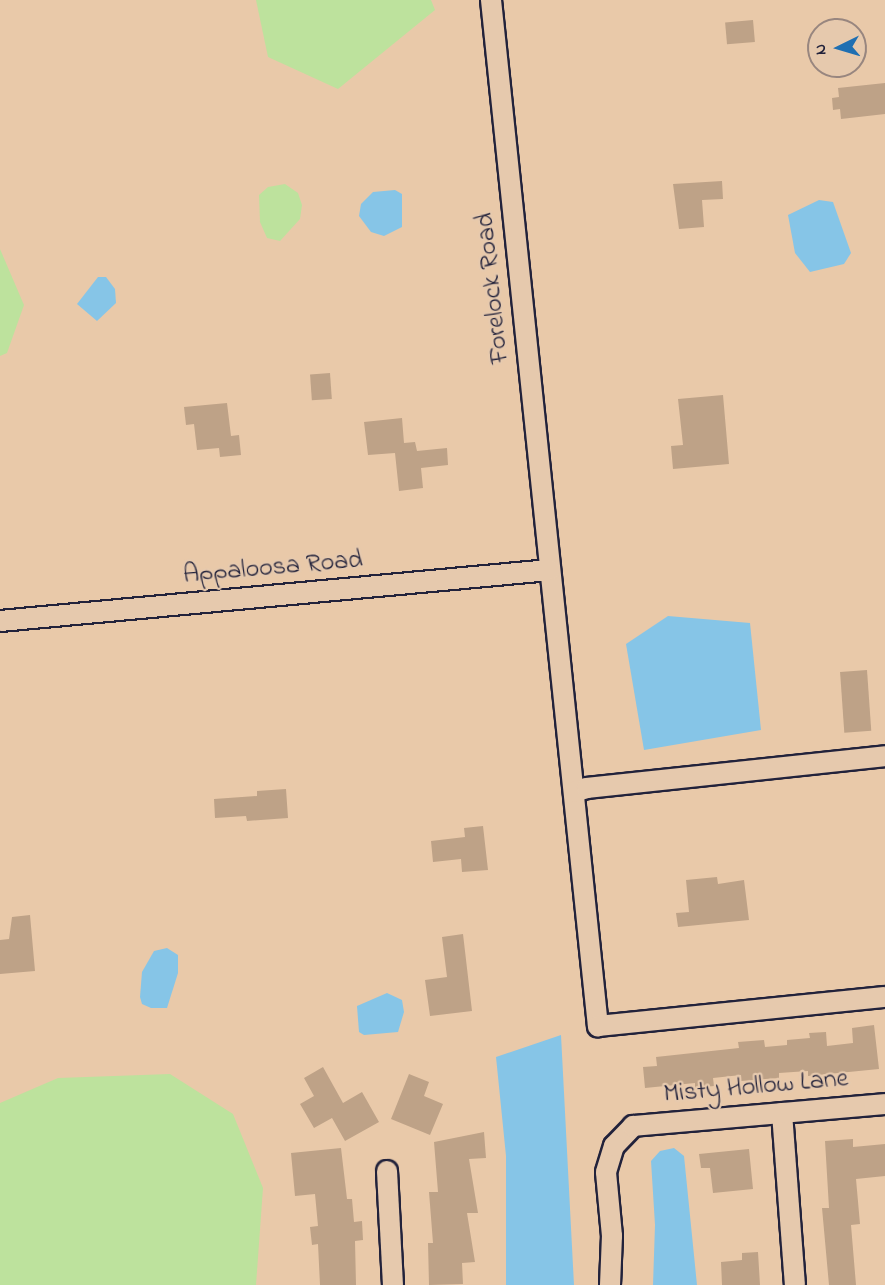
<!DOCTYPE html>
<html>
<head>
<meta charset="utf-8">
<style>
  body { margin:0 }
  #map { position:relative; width:885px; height:1285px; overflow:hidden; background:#e9c9a9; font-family:"Indie Flower",sans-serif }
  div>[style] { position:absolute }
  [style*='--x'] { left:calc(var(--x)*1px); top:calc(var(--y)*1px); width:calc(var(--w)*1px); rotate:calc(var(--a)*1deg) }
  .green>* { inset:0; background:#bde29d }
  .water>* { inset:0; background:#86c5e7 }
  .building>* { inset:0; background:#bea287; transform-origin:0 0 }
  .roads { filter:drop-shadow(2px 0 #22223b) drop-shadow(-2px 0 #22223b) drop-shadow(0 2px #22223b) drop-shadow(0 -2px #22223b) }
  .minor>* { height:20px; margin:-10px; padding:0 10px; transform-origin:10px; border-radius:10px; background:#e6c9ad }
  span { translate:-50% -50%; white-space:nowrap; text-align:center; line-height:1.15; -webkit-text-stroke:4.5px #e6c9ad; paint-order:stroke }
  .street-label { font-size:26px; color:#22223b }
  .north { position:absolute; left:807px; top:18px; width:60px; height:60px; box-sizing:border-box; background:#e6c9ad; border:2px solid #98867f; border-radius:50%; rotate:265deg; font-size:16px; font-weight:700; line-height:24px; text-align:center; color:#22223b }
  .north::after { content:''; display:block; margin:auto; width:21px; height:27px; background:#1f6fb2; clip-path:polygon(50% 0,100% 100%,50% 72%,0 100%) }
</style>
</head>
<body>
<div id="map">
  <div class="green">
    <i style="clip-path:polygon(256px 0,431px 0,435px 10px,338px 89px,268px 57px)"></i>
    <i style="clip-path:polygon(285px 184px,298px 193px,302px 205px,300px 219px,280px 241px,267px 238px,260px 222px,259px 195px,268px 187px)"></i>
    <i style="clip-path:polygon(0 249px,24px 305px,7px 353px,0 356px)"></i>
    <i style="clip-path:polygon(170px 1074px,233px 1114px,263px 1188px,256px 1285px,0 1285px,0 1103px,58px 1078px)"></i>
  </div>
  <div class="water">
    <i style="clip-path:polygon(395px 190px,402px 194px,402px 227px,384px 236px,371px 232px,359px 216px,361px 204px,373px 192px)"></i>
    <i style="clip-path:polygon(819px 200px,833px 202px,851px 253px,844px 264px,810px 272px,795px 253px,788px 215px)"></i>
    <i style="clip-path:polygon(98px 277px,106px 277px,115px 289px,116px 303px,97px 321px,77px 304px)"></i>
    <i style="clip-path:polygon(668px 616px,750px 623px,761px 730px,644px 750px,626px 644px)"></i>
    <i style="clip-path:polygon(167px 948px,178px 955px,178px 973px,167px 1008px,151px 1008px,142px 1004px,140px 997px,142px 972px,154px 951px)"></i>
    <i style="clip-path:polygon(387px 993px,402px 1000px,404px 1012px,398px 1032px,364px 1035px,359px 1032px,357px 1006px)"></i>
    <i style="clip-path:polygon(561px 1035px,574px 1285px,506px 1285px,506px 1156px,496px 1057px)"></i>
    <i style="clip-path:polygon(674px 1148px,684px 1156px,697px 1285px,653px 1285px,655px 1225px,651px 1161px,660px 1151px)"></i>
  </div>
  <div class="building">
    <i style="left:753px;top:20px;width:22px;height:28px;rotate:85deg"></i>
    <i style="clip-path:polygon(885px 83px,885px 114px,841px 119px,840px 109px,833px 110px,832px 98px,839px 97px,838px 88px)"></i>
    <i style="clip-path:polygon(722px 181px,723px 199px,702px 200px,704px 227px,679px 229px,673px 184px)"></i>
    <i style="left:330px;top:373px;width:26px;height:20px;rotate:86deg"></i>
    <i style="clip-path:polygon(723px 395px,729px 464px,673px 469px,671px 446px,683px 445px,678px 399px)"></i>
    <i style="clip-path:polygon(227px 403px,231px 436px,239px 435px,241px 455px,220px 457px,219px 448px,197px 450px,194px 424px,186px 425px,184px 407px)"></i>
    <i style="clip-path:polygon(402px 418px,404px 443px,415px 442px,417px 451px,447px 448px,448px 465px,421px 468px,423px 488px,399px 491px,395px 453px,368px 455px,364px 422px)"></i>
    <i style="left:867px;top:670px;width:61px;height:27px;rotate:86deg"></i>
    <i style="clip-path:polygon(286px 789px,288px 818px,247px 821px,246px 816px,215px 818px,214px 799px,257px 796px,257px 791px)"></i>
    <i style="clip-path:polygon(483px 826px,488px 870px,462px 872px,461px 859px,433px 862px,431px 841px,465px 837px,464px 828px)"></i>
    <i style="clip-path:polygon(717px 877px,718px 884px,744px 880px,749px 920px,678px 927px,676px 913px,689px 912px,686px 880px)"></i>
    <i style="clip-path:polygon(30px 915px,35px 971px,0 974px,0 940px,9px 939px,12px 917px)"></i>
    <i style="clip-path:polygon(463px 934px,472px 1011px,430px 1016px,425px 980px,447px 977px,442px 937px)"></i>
    <i style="clip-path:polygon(874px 1025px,879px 1069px,808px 1076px,808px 1071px,779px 1073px,779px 1078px,741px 1081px,741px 1075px,713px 1078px,714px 1086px,695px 1088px,695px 1083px,645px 1088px,643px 1067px,657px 1066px,656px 1057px,739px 1048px,738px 1042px,764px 1040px,765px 1047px,787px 1045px,787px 1040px,810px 1038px,809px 1033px,826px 1032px,827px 1046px,853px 1043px,852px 1028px)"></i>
    <i style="clip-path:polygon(323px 1067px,343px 1103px,362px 1092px,379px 1122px,345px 1141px,332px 1118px,314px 1128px,300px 1104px,314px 1096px,304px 1078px)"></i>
    <i style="clip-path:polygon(409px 1074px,429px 1082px,424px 1096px,443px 1104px,430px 1135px,391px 1119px)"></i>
    <i style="clip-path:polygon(484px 1132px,486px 1158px,469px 1159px,478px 1213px,467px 1213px,475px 1262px,462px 1263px,463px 1284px,429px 1285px,428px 1243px,433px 1243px,429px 1192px,438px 1192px,434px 1142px)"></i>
    <i style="clip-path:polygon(853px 1139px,853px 1147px,885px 1144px,885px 1176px,856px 1179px,860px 1224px,851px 1225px,856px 1285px,829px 1285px,822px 1208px,829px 1208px,825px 1141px)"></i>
    <i style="clip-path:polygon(341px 1148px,347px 1199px,352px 1199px,354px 1222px,362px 1221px,363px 1240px,355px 1241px,356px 1285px,320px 1285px,318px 1244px,312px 1245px,310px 1227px,318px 1226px,315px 1194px,295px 1196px,291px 1153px)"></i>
    <i style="clip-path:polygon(749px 1149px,753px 1189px,713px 1193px,710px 1168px,701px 1168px,699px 1154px)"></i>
    <i style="clip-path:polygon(758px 1252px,760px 1285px,722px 1285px,721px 1262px,742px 1260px,742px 1253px)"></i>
  </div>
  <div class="roads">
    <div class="minor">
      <i style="--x:491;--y:0;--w:1032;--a:84.05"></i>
      <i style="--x:598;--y:1026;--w:288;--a:-5.8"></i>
      <i style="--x:0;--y:621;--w:552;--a:-5.3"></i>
      <i style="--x:574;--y:792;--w:14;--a:-17"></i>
      <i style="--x:587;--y:788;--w:300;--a:-6.1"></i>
      <i style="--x:782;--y:1113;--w:172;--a:85.7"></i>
      <i style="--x:387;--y:1171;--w:114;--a:87"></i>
      <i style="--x:610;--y:1285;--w:49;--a:-87.7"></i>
      <i style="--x:612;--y:1236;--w:64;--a:-95.4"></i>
      <i style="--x:606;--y:1172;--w:27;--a:-73"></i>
      <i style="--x:614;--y:1146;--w:28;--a:-46"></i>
      <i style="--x:633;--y:1126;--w:253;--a:-5"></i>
    </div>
  </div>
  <div class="street-label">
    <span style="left:494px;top:288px;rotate:-96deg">Forelock Road</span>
    <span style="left:273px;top:569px;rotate:-5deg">Appaloosa Road</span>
    <span style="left:756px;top:1088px;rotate:-5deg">Misty Hollow Lane</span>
  </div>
  <div class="north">N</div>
</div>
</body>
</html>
